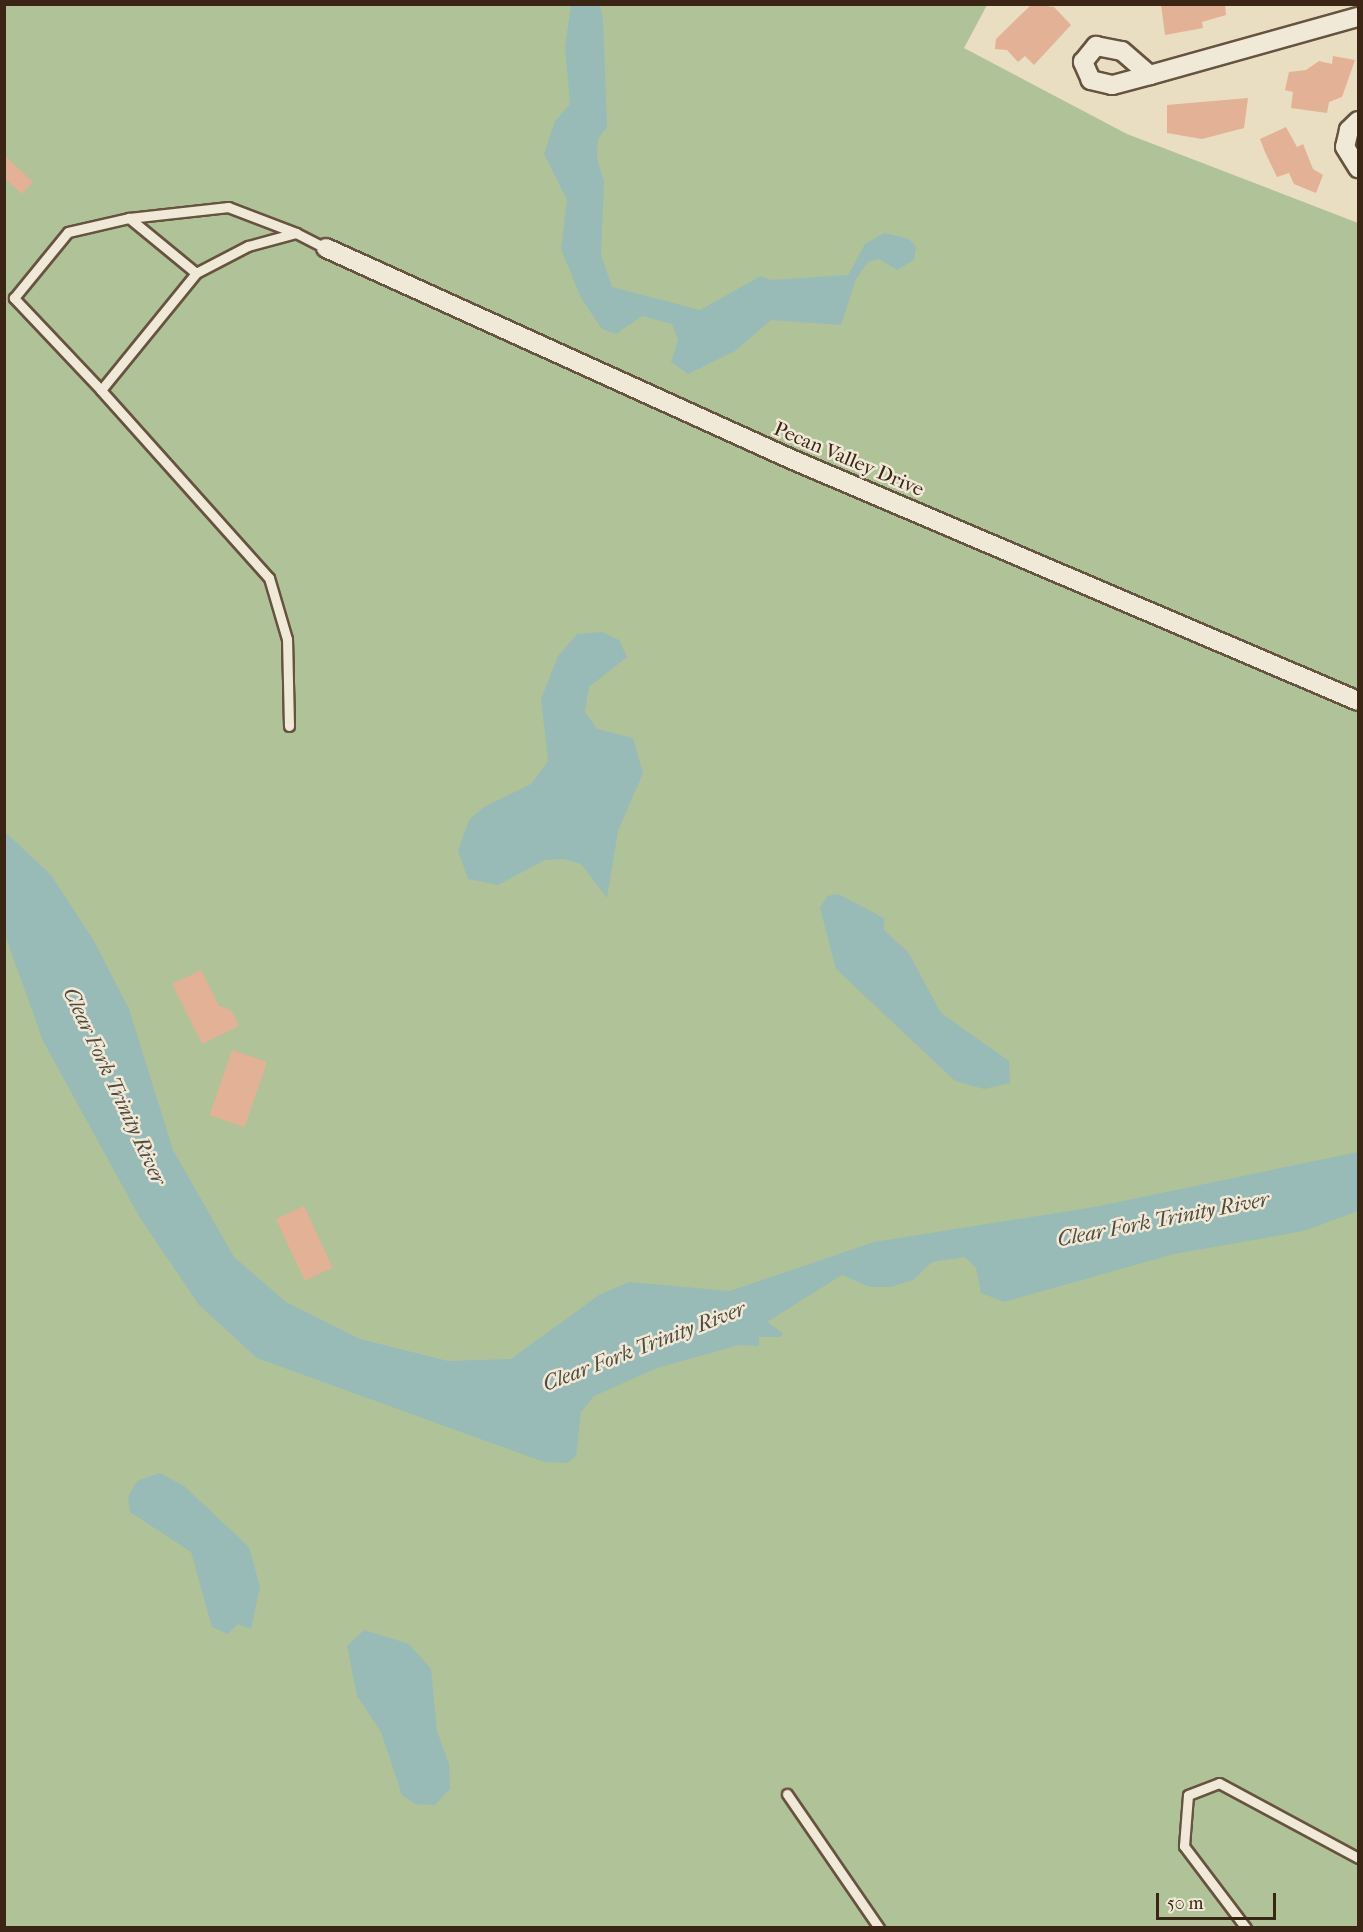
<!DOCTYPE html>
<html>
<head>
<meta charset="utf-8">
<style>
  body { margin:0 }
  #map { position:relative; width:1363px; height:1932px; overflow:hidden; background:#e9ddc2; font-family:"IM FELL French Canon",serif }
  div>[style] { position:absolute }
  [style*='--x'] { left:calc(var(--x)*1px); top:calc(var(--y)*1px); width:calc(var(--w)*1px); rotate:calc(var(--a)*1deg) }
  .green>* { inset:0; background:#b0c298 }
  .water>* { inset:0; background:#98bbb7 }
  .building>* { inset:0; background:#e3b195; transform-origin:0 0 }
  .roads { filter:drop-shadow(2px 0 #665340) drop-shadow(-2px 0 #665340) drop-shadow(0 2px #665340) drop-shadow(0 -2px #665340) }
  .service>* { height:9px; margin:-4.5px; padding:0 4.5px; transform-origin:4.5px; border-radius:4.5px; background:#f1e9d7 }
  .minor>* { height:18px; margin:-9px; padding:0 9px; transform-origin:9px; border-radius:9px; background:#f1e9d7 }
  span { translate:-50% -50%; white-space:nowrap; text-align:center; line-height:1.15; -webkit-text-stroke:5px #f1e9d7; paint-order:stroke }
  .street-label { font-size:20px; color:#3b2514 }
  .water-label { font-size:21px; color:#524a3d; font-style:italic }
  .frame { position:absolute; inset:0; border:6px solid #3b2514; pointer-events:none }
  .scale { position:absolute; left:1156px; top:1893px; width:120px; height:27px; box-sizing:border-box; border:3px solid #3b2514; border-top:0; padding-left:8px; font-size:18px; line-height:21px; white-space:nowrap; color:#3b2514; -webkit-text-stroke:4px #f1e9d7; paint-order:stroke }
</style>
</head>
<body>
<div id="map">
  <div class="green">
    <i style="clip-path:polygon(5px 5px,987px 5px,964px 48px,1127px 134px,1358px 223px,1358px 1927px,5px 1928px)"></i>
  </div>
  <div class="water">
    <i style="clip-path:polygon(571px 5px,600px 5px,603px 19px,607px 127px,598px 139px,597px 158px,604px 182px,601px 255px,612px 287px,700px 310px,761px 276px,771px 280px,848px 275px,865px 244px,884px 233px,909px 239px,916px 247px,914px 260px,897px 270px,879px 259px,868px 262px,856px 279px,841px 325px,771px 320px,735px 351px,688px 374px,671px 362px,678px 340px,672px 324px,642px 316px,616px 334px,602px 329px,581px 298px,561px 249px,567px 200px,544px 154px,555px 121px,570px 104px,565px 47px)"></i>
    <i style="clip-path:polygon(602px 632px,619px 640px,627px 657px,589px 687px,585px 712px,597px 729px,633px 738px,643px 773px,618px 831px,607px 898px,581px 864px,564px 859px,545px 860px,498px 885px,468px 879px,458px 851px,469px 820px,484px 807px,531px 784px,548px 761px,541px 699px,558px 656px,577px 634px)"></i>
    <i style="clip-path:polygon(4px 831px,51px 875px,94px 941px,129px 1009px,173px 1150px,234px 1257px,286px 1302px,360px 1339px,448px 1361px,511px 1359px,599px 1295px,629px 1282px,730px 1291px,874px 1242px,1094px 1207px,1358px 1152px,1358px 1211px,1304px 1231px,1174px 1254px,1004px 1302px,981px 1293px,976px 1268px,965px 1257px,932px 1262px,913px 1280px,891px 1287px,870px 1287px,842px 1275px,767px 1322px,783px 1333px,781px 1337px,759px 1337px,759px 1346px,739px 1345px,657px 1368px,594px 1396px,581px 1412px,576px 1456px,567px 1463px,544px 1462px,257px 1358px,199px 1305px,140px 1218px,43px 1041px,5px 935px)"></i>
    <i style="clip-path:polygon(838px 894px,884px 918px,884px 930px,908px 952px,941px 1013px,1009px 1061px,1010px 1083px,984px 1089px,955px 1081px,836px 969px,820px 908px,827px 896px)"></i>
    <i style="clip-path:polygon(160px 1473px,184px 1486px,249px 1547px,260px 1587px,251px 1629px,238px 1624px,228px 1634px,212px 1627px,191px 1552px,130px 1512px,128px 1497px,137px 1481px)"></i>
    <i style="clip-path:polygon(364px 1630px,409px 1644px,431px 1669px,437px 1731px,449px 1764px,450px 1789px,435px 1805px,415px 1804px,402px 1795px,381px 1732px,357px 1696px,347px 1646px)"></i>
  </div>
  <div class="building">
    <i style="clip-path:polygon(1032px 4px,1054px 7px,1071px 25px,1034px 65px,1025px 56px,1018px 62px,1007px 50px,995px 49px,996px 39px)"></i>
    <i style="clip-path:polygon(1161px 4px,1225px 4px,1226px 15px,1202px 22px,1203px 28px,1165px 35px)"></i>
    <i style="clip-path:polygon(1333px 56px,1355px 60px,1342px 97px,1329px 102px,1327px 113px,1291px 108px,1293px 92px,1285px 90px,1289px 72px,1306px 70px,1319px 61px,1332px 64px)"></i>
    <i style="clip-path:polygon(1248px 98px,1244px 128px,1202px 139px,1167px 133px,1167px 105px)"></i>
    <i style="clip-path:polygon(1286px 127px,1297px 147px,1303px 144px,1313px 169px,1323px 175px,1316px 193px,1294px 184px,1289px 173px,1277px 177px,1265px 152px,1260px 139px)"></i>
    <i style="clip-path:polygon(4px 155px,33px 182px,22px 194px,4px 178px)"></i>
    <i style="clip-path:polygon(201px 970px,219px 1006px,231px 1010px,239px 1026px,202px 1044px,172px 984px)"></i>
    <i style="left:232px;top:1050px;width:37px;height:69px;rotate:19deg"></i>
    <i style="left:304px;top:1206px;width:68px;height:31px;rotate:65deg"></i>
  </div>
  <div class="roads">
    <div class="service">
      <i style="--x:196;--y:273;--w:87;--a:-140.6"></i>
      <i style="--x:129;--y:218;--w:100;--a:-6.3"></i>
      <i style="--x:228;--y:207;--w:73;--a:20.9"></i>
      <i style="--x:101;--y:390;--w:127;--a:-133.4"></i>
      <i style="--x:14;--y:298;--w:85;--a:-50.7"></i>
      <i style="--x:68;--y:232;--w:63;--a:-12.9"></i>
      <i style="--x:289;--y:726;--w:87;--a:-91.3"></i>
      <i style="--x:287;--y:639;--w:64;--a:-106.4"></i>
      <i style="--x:269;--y:578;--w:252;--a:-131.8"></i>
      <i style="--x:101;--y:390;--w:151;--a:-50.9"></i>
      <i style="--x:196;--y:273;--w:59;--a:-27.4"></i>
      <i style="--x:248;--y:246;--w:50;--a:-15.2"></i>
      <i style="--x:296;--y:233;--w:34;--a:27"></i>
      <i style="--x:787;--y:1794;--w:163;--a:55.5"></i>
      <i style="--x:1246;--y:1928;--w:103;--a:-127.1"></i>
      <i style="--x:1184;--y:1846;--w:51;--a:-85.5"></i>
      <i style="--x:1188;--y:1795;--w:33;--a:-21"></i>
      <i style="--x:1219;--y:1783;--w:158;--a:28.3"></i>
    </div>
    <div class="minor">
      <i style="--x:1096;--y:46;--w:26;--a:11"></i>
      <i style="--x:1122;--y:51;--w:37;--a:41"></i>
      <i style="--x:1150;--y:75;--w:39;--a:165"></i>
      <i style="--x:1112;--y:85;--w:22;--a:-167"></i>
      <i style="--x:1091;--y:80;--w:20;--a:-114"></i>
      <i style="--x:1083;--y:62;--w:21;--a:-51"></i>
      <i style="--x:1150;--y:75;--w:216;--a:-15.6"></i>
      <i style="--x:1358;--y:121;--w:13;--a:135"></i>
      <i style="--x:1349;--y:130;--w:17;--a:103"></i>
      <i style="--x:1345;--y:147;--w:25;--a:58"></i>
      <i style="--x:326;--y:248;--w:511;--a:24.41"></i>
      <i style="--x:791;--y:459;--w:616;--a:23.11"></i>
    </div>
  </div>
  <div class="street-label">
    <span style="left:849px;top:459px;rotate:23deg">Pecan Valley Drive</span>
  </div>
  <div class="water-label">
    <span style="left:115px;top:1086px;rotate:65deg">Clear Fork Trinity River</span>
    <span style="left:1163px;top:1219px;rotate:-11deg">Clear Fork Trinity River</span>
    <span style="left:644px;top:1346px;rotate:-21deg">Clear Fork Trinity River</span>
  </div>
  <div class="frame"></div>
  <div class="scale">50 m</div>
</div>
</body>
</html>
